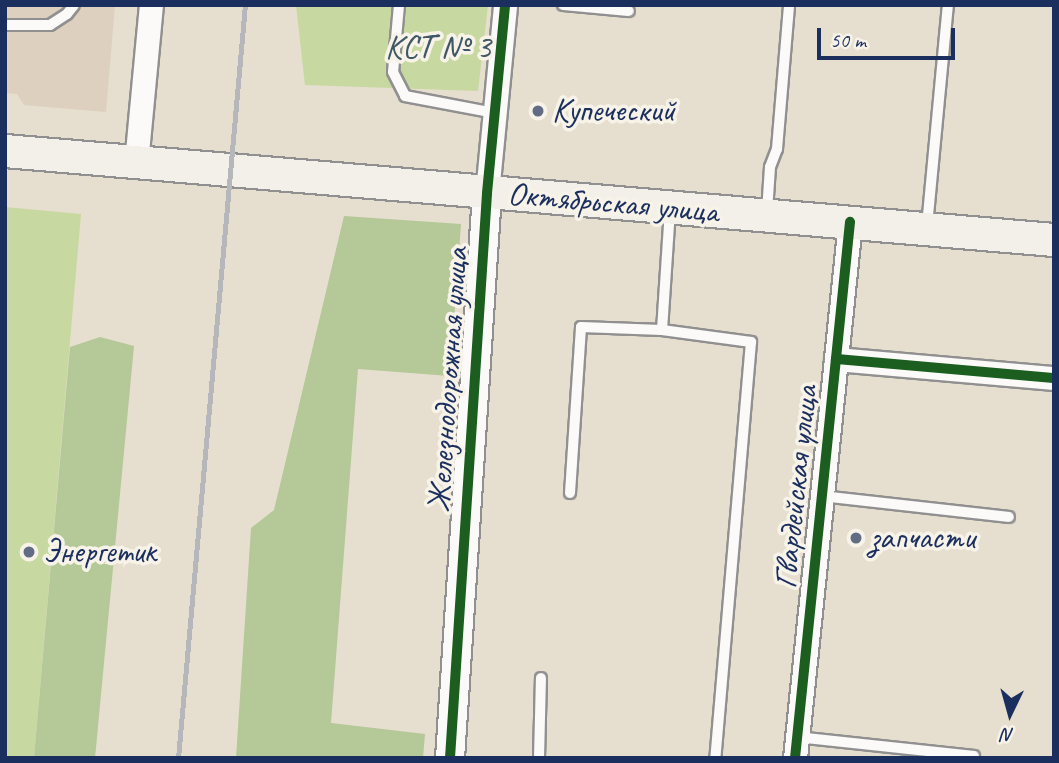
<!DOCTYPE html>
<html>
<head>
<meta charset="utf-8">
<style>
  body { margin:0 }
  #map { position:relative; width:1059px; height:763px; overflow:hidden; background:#e6dece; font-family:Caveat,sans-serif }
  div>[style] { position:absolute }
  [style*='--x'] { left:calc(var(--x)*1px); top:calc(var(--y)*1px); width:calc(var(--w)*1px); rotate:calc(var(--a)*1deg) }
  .built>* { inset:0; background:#ded0be }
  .green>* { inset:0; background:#c8d8a1 }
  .forest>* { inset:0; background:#b4c898 }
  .roads { filter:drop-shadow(2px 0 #919090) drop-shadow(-2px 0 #919090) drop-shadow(0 2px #919090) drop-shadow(0 -2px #919090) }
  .service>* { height:10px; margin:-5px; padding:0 5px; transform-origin:5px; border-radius:5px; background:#fbfaf8 }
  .minor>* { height:23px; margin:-11.5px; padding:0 11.5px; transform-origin:11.5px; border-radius:11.5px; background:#fbfaf8 }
  .tertiary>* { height:28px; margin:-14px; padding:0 14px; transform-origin:14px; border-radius:14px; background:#fbfaf8 }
  .secondary>* { height:32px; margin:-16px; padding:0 16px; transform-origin:16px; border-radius:16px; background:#f3f0e9 }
  .rail>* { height:5px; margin:-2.5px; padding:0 2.5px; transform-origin:2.5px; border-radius:2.5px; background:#b6b7ba }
  .cycleway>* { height:10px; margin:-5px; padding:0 5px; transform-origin:5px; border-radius:5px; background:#1b5e20 }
  .dots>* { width:19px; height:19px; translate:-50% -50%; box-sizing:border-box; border:4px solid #f7f3e8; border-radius:50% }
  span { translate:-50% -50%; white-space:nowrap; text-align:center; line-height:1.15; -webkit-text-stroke:7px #f7f3e8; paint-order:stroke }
  .park-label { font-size:33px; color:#405866 }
  .poi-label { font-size:33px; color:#1b2f5e }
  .left { translate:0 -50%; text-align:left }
  .street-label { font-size:33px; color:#1b2f5e }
  .frame { position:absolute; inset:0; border:7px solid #1b2f5e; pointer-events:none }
  .north { position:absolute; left:975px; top:679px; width:70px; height:70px; -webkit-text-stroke:5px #f7f3e8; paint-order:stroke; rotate:185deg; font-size:19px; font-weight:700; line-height:28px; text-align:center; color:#1b2f5e }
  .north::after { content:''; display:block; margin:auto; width:24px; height:32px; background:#1b2f5e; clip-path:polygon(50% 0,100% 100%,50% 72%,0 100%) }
  .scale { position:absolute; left:817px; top:28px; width:138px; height:32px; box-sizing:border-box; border:4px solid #1b2f5e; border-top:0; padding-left:9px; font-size:21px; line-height:24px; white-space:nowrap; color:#1b2f5e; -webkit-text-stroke:5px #f7f3e8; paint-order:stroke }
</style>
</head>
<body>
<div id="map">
  <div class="built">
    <i style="clip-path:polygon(5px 5px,115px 5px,106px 112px,24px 105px,17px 94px,5px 93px)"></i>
  </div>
  <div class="green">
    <i style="clip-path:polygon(296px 5px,488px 5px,478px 91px,305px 85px)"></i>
    <i style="clip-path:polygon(5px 207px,81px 214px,34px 758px,5px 758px)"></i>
  </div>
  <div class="forest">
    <i style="clip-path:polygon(344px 216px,461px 224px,450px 376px,358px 369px,331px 723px,425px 734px,423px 758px,236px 758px,251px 528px,274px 510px)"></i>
    <i style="clip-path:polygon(100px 337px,134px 346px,95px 758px,34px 758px,70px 347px)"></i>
  </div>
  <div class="roads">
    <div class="service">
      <i style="--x:399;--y:5;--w:67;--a:95.1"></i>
      <i style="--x:393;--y:72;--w:27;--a:63"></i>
      <i style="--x:405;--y:96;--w:92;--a:10.7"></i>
      <i style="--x:563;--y:5;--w:66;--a:5.2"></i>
      <i style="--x:5;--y:25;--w:45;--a:0"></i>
      <i style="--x:50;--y:25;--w:20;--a:-33"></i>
      <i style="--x:67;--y:14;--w:11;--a:-52"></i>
      <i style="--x:767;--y:212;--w:45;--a:-86.2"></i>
      <i style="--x:770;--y:167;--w:19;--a:-69"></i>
      <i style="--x:777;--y:149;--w:144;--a:-85.2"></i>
      <i style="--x:927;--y:226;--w:222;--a:-84.6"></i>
      <i style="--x:662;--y:330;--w:120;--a:-86.2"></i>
      <i style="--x:570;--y:493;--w:166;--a:-86.2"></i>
      <i style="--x:581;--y:327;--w:81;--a:2.1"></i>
      <i style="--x:662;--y:330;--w:90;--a:7.7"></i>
      <i style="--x:751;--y:342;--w:418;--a:94.9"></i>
      <i style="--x:822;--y:496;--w:188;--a:6.4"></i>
      <i style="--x:797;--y:737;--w:178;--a:6.1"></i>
      <i style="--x:539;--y:758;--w:80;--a:-88.6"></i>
    </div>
    <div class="minor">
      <i style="--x:136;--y:163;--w:159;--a:-84.6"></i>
      <i style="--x:487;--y:193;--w:189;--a:-84.5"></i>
      <i style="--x:836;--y:359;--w:219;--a:5"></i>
      <i style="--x:795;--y:758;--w:539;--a:-84.14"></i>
    </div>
    <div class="tertiary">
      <i style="--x:450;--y:758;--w:566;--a:-86.25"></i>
    </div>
    <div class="secondary">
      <i style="--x:5;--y:151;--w:1053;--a:4.85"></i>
    </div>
  </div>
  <div class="rail">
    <i style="--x:178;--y:758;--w:756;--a:-84.92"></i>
  </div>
  <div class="cycleway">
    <i style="--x:836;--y:359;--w:219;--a:5"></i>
    <i style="--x:450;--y:758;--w:566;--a:-86.25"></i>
    <i style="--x:487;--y:193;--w:189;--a:-84.5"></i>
    <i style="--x:795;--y:758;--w:539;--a:-84.14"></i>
  </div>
  <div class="dots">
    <i style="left:538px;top:111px;background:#626c85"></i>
    <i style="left:856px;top:538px;background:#626c85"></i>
    <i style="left:29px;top:552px;background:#626c85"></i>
  </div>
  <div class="park-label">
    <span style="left:438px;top:48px">КСТ № 3</span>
  </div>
  <div class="poi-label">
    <span class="left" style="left:552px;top:111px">Купеческий</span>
    <span class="left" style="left:870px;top:538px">запчасти</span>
    <span class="left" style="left:43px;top:552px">Энергетик</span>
  </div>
  <div class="street-label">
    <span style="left:613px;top:203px;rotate:5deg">Октябрьская улица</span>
    <span style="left:448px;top:380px;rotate:-86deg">Железнодорожная улица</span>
    <span style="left:796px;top:487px;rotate:-84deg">Гвардейская улица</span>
  </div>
  <div class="frame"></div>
  <div class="north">N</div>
  <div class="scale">50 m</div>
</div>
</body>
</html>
